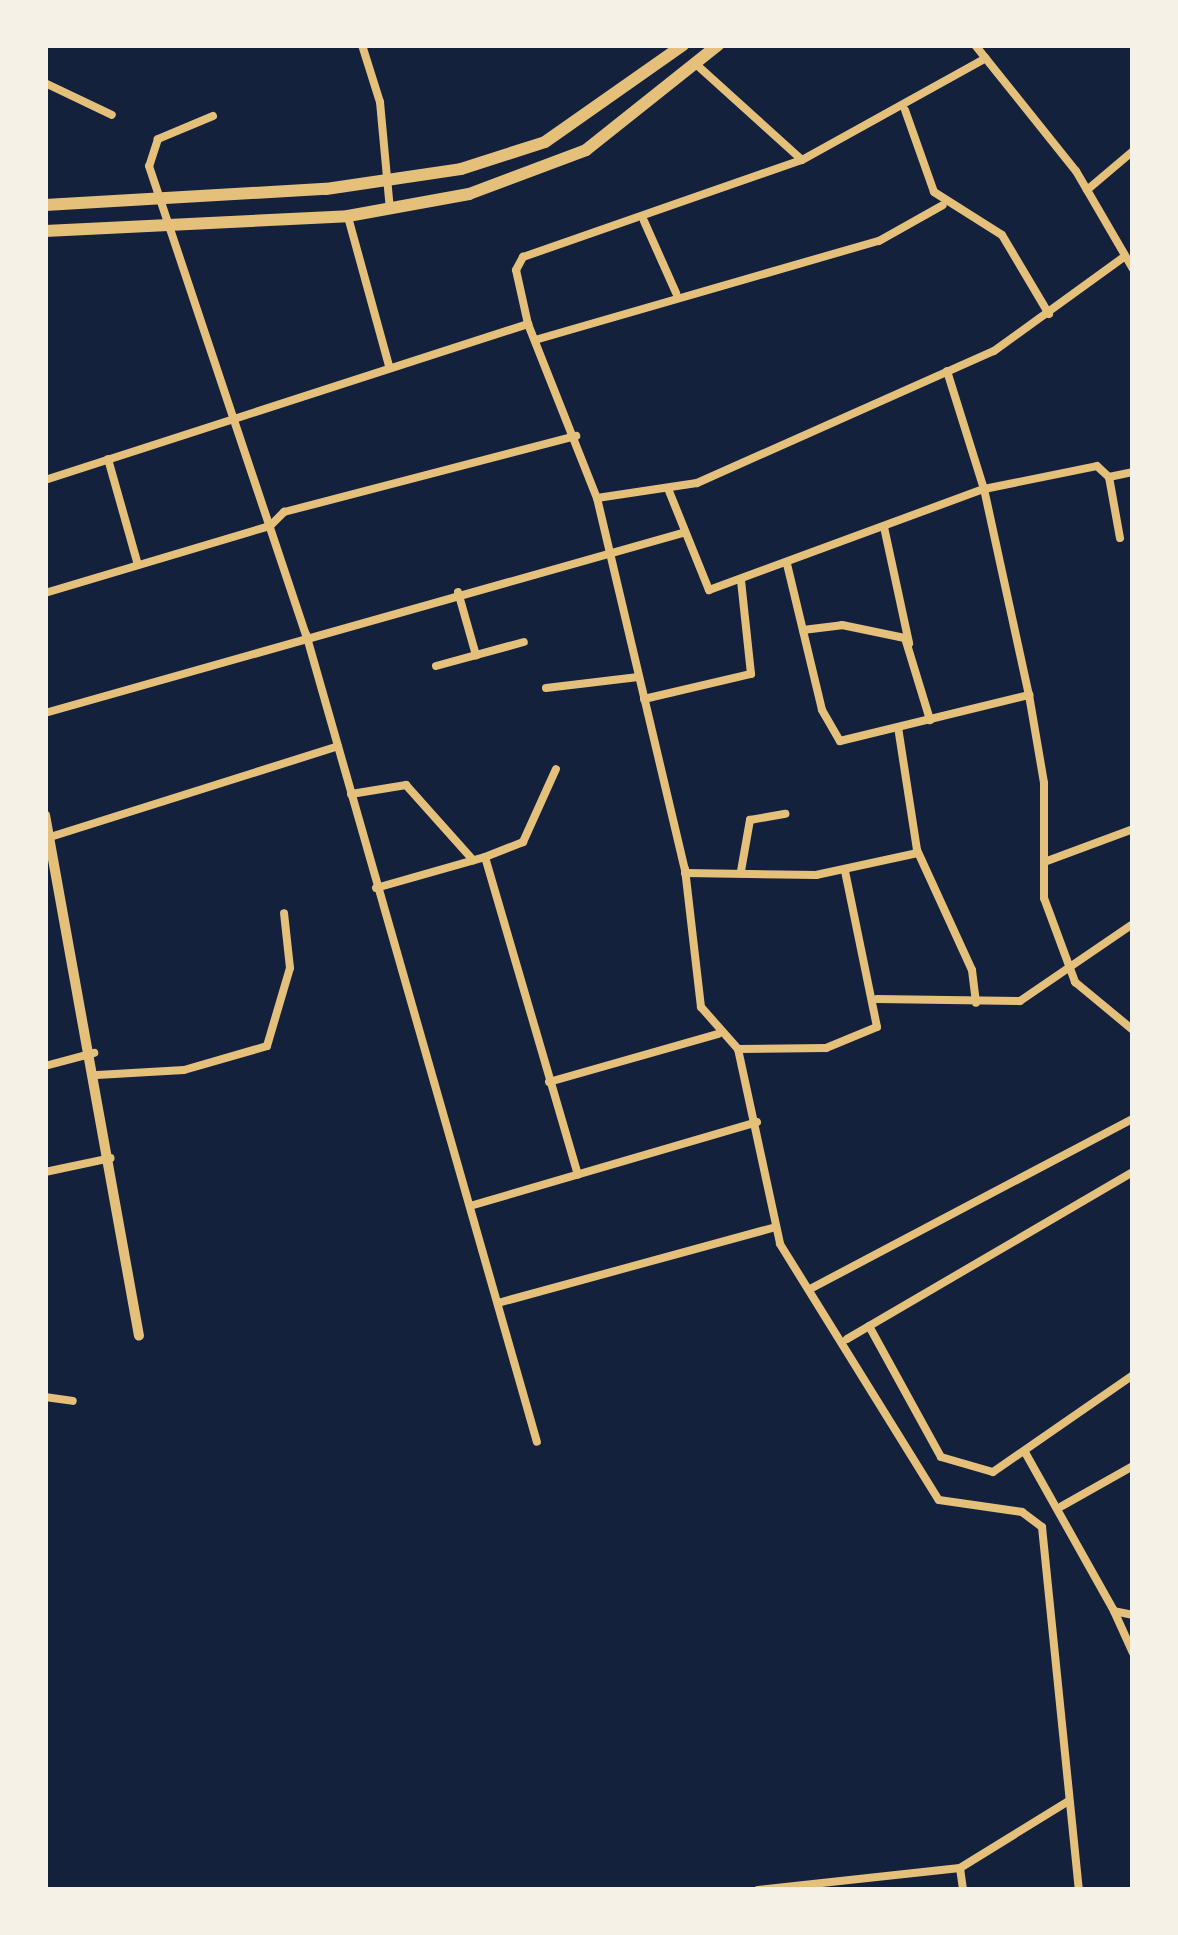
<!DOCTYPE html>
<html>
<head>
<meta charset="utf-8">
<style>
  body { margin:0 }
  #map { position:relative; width:1178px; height:1935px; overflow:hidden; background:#14213d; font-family:Lora,serif }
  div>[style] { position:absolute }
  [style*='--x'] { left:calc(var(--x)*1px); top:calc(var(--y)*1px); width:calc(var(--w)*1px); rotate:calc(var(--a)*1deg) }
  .minor>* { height:8px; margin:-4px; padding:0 4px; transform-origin:4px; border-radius:4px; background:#e5c07b }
  .tertiary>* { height:10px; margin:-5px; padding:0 5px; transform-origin:5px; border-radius:5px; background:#e5c07b }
  .primary>* { height:12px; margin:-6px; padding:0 6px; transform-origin:6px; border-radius:6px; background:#e5c07b }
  span { translate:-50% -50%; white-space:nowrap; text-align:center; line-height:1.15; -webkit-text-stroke:8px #f6f1e7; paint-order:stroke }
  .frame { position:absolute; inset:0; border:48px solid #f6f1e7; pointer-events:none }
</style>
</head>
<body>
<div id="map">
  <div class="minor">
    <i style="--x:362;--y:45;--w:60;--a:72.5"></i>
    <i style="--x:380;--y:102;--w:108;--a:84.7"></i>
    <i style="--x:975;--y:45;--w:161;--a:51.3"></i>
    <i style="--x:1076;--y:171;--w:113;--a:59.8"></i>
    <i style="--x:698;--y:66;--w:140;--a:42.1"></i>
    <i style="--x:45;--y:83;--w:74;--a:25.5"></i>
    <i style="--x:905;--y:110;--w:87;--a:70.5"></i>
    <i style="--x:934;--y:192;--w:80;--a:32.3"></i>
    <i style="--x:1002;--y:235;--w:92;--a:59.3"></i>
    <i style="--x:213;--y:116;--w:60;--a:157.3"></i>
    <i style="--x:158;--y:139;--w:28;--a:108"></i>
    <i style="--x:149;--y:166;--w:494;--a:71.5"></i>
    <i style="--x:306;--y:634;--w:840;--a:74.05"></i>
    <i style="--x:1087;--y:190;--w:60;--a:-40.3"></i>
    <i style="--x:348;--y:217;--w:155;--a:74.6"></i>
    <i style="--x:644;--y:221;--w:79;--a:66"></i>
    <i style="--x:528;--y:324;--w:55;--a:-102.5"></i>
    <i style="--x:516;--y:270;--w:15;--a:-62"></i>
    <i style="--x:523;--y:257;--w:295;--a:-19.2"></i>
    <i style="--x:802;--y:160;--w:210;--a:-29"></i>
    <i style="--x:535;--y:340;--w:358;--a:-16.1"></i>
    <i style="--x:879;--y:241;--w:73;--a:-29.4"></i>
    <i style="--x:947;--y:371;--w:124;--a:72.6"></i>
    <i style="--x:984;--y:489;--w:211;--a:77.7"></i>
    <i style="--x:1029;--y:695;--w:89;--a:80.3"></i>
    <i style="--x:1044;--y:783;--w:115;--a:90"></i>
    <i style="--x:1044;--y:898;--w:90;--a:69.7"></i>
    <i style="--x:1075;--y:982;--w:75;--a:39.6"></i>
    <i style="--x:108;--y:459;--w:110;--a:74.2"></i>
    <i style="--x:1109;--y:477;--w:25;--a:-12"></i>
    <i style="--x:45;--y:480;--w:508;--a:-17.9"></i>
    <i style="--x:528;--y:324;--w:187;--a:68.4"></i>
    <i style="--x:597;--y:498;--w:381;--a:76.7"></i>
    <i style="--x:685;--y:869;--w:139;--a:83.4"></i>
    <i style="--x:701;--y:1007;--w:56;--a:48.6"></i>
    <i style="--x:738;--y:1049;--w:199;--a:77.8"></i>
    <i style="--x:780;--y:1244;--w:301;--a:58.2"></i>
    <i style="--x:939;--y:1500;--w:84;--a:8.2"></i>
    <i style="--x:1022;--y:1512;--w:25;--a:37"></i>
    <i style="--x:1042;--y:1527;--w:365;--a:84.2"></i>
    <i style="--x:669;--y:491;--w:107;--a:68"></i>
    <i style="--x:709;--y:590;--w:293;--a:-20.2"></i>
    <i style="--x:984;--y:489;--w:115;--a:-11.5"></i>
    <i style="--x:1097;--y:466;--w:16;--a:43"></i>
    <i style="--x:1109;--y:477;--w:62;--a:79.8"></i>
    <i style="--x:597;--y:498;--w:101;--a:-8.5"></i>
    <i style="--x:697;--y:483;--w:325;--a:-24"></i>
    <i style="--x:994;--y:351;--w:160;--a:-35.9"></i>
    <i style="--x:884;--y:527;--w:119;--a:77.8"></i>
    <i style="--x:787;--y:564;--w:150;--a:76.5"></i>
    <i style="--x:822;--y:710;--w:36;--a:60"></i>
    <i style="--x:840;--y:741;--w:195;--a:-13.7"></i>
    <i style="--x:458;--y:592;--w:66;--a:74.1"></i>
    <i style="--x:45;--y:593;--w:235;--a:-16.6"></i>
    <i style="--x:270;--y:526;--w:20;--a:-45"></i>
    <i style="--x:284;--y:512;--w:302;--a:-14.6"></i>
    <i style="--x:803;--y:630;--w:39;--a:-7"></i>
    <i style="--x:842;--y:625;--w:64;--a:11.7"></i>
    <i style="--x:905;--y:638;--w:86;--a:73"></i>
    <i style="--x:436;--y:666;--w:91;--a:-15.3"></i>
    <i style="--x:546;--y:688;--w:93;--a:-6.8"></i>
    <i style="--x:644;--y:699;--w:110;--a:-13.2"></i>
    <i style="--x:751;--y:674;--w:94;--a:-96.1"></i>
    <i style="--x:45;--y:713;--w:663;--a:-15.76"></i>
    <i style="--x:898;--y:727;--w:124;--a:81.2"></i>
    <i style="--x:917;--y:850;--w:132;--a:65.4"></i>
    <i style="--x:972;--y:970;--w:33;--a:83"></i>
    <i style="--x:351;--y:794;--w:56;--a:-9.3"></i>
    <i style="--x:406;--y:785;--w:101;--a:48.2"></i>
    <i style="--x:47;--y:838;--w:305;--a:-17.5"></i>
    <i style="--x:485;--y:857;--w:41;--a:-21.5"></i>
    <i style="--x:523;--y:842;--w:80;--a:-65.7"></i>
    <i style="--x:1047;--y:861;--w:92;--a:-20.4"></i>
    <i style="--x:741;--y:871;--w:52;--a:-80"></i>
    <i style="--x:750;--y:820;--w:36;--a:-10"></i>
    <i style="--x:685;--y:873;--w:131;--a:0.9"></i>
    <i style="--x:816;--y:875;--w:104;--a:-12.2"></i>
    <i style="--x:376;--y:888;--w:113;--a:-15.9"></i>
    <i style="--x:485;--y:857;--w:331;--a:73.7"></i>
    <i style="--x:877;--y:999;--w:143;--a:0.8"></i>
    <i style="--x:1020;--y:1001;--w:137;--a:-34.3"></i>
    <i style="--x:738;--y:1049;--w:88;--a:-0.7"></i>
    <i style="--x:826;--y:1048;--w:55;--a:-22.4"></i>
    <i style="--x:877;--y:1027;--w:159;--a:-101.6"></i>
    <i style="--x:45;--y:1066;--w:51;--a:-14.9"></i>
    <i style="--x:97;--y:1075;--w:87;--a:-3.3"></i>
    <i style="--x:184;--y:1070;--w:86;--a:-16.1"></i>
    <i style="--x:267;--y:1046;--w:81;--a:-73.6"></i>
    <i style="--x:290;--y:968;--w:55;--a:-96.2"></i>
    <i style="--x:549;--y:1082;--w:176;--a:-15.9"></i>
    <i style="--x:45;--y:1172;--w:67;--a:-12"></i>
    <i style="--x:470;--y:1206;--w:299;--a:-16.3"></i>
    <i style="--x:810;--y:1289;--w:365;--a:-27.8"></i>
    <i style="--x:498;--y:1303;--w:288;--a:-15.3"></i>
    <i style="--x:869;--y:1326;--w:149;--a:61.2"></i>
    <i style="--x:941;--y:1457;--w:54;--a:16.1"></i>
    <i style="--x:993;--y:1472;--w:170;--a:-34.7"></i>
    <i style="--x:847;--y:1339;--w:331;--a:-30.3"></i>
    <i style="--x:45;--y:1397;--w:28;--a:8"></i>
    <i style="--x:1026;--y:1454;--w:180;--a:60.7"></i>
    <i style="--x:1062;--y:1506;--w:81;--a:-29.4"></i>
    <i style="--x:1133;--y:1615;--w:19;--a:-168"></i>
    <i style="--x:1114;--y:1611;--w:46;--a:65.7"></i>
    <i style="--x:960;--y:1868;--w:22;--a:82"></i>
    <i style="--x:758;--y:1890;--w:203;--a:-6.2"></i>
    <i style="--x:960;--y:1868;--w:126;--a:-31.7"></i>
  </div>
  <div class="tertiary">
    <i style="--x:45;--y:815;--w:529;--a:79.77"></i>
  </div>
  <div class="primary">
    <i style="--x:45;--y:205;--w:281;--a:-3.3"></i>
    <i style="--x:326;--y:189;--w:136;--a:-8.4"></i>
    <i style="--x:461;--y:169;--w:88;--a:-17.8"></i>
    <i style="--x:545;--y:142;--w:169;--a:-35.1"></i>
    <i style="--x:45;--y:231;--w:303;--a:-2.8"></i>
    <i style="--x:348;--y:216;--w:123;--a:-10.3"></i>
    <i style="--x:469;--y:194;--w:125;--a:-20.6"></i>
    <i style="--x:586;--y:150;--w:169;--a:-38.5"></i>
  </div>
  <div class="frame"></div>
</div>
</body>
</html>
